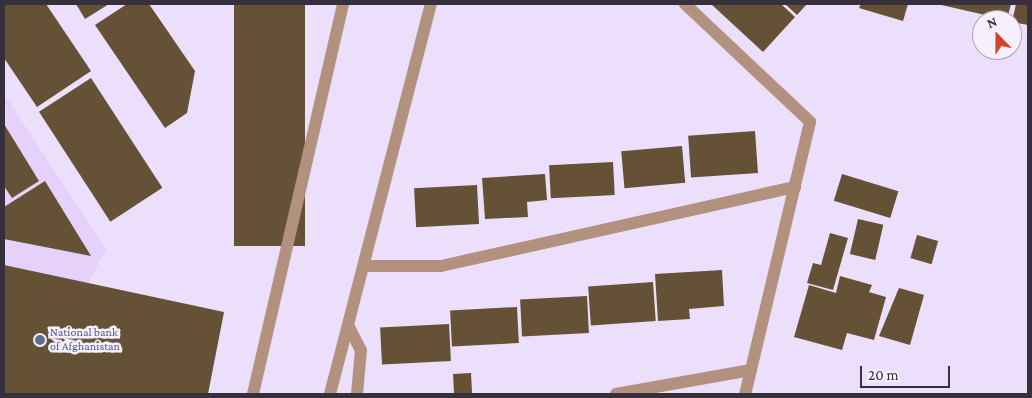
<!DOCTYPE html>
<html>
<head>
<meta charset="utf-8">
<style>
  body { margin:0 }
  #map { position:relative; width:1032px; height:398px; overflow:hidden; background:#ecdffb; font-family:"Crimson Pro",serif }
  div>[style] { position:absolute }
  [style*='--x'] { left:calc(var(--x)*1px); top:calc(var(--y)*1px); width:calc(var(--w)*1px); rotate:calc(var(--a)*1deg) }
  .built>* { inset:0; background:#e5d1fa }
  .building>* { inset:0; background:#655135; transform-origin:0 0 }
  .minor>* { height:12px; margin:-6px; padding:0 6px; transform-origin:6px; border-radius:6px; background:#b2917f }
  .dots>* { width:14px; height:14px; translate:-50% -50%; box-sizing:border-box; border:2px solid #f6f0fe; border-radius:50% }
  span { translate:-50% -50%; white-space:nowrap; text-align:center; line-height:1.15; -webkit-text-stroke:5px #f6f0fe; paint-order:stroke }
  .service-label { font-size:12px; color:#4e5e75 }
  .left { translate:0 -50%; text-align:left }
  .frame { position:absolute; inset:0; border:5px solid #36303d; pointer-events:none }
  .north { position:absolute; left:972px; top:10px; width:50px; height:50px; box-sizing:border-box; background:#f6f0fe; border:1px solid #a9a3b1; border-radius:50%; rotate:338deg; font-size:14px; font-weight:700; line-height:20px; text-align:center; color:#36303d }
  .north::after { content:''; display:block; margin:auto; width:18px; height:22px; background:#d1452d; clip-path:polygon(50% 0,100% 100%,50% 72%,0 100%) }
  .scale { position:absolute; left:860px; top:366px; width:90px; height:22px; box-sizing:border-box; border:2px solid #36303d; border-top:0; padding-left:6px; font-size:15px; line-height:18px; white-space:nowrap; color:#36303d; -webkit-text-stroke:4px #f6f0fe; paint-order:stroke }
</style>
</head>
<body>
<div id="map">
  <div class="built">
    <i style="clip-path:polygon(4px 94px,106px 249px,87px 286px,4px 265px)"></i>
  </div>
  <div class="building">
    <i style="clip-path:polygon(4px 4px,46px 4px,91px 71px,37px 107px,4px 58px)"></i>
    <i style="clip-path:polygon(76px 4px,109px 4px,85px 19px)"></i>
    <i style="clip-path:polygon(127px 4px,149px 4px,195px 71px,187px 113px,165px 128px,95px 25px)"></i>
    <i style="left:234px;top:4px;width:71px;height:242px"></i>
    <i style="clip-path:polygon(711px 4px,781px 4px,795px 17px,763px 52px)"></i>
    <i style="clip-path:polygon(785px 4px,807px 4px,797px 15px)"></i>
    <i style="clip-path:polygon(861px 4px,908px 4px,903px 21px,859px 8px)"></i>
    <i style="clip-path:polygon(937px 4px,1011px 4px,1007px 20px)"></i>
    <i style="clip-path:polygon(1016px 4px,1028px 4px,1028px 25px,1012px 22px)"></i>
    <i style="left:91px;top:78px;width:131px;height:62px;rotate:57deg"></i>
    <i style="clip-path:polygon(4px 124px,39px 181px,12px 198px,4px 186px)"></i>
    <i style="left:755px;top:131px;width:42px;height:67px;rotate:86deg"></i>
    <i style="left:682px;top:146px;width:37px;height:61px;rotate:85deg"></i>
    <i style="left:613px;top:162px;width:33px;height:64px;rotate:87deg"></i>
    <i style="clip-path:polygon(545px 174px,547px 200px,527px 202px,528px 217px,485px 219px,482px 178px)"></i>
    <i style="left:842px;top:174px;width:59px;height:28px;rotate:17deg"></i>
    <i style="clip-path:polygon(45px 181px,91px 256px,4px 239px,4px 207px)"></i>
    <i style="left:477px;top:185px;width:39px;height:63px;rotate:87deg"></i>
    <i style="left:858px;top:219px;width:26px;height:36px;rotate:13deg"></i>
    <i style="clip-path:polygon(830px 233px,848px 238px,833px 290px,807px 283px,813px 263px,821px 265px)"></i>
    <i style="left:917px;top:235px;width:22px;height:24px;rotate:16deg"></i>
    <i style="clip-path:polygon(4px 265px,224px 312px,208px 394px,4px 394px)"></i>
    <i style="clip-path:polygon(722px 270px,724px 306px,689px 309px,690px 319px,658px 321px,655px 274px)"></i>
    <i style="clip-path:polygon(840px 276px,872px 285px,869px 292px,886px 297px,874px 340px,847px 333px,842px 350px,794px 337px,809px 285px,836px 293px)"></i>
    <i style="left:653px;top:282px;width:39px;height:65px;rotate:86deg"></i>
    <i style="clip-path:polygon(899px 288px,924px 295px,910px 345px,879px 336px)"></i>
    <i style="left:587px;top:296px;width:37px;height:67px;rotate:87deg"></i>
    <i style="left:517px;top:307px;width:36px;height:67px;rotate:87deg"></i>
    <i style="left:449px;top:324px;width:37px;height:69px;rotate:87deg"></i>
    <i style="left:471px;top:373px;width:21px;height:18px;rotate:87deg"></i>
  </div>
  <div class="minor">
    <i style="--x:685;--y:4;--w:172;--a:43.3"></i>
    <i style="--x:810;--y:122;--w:280;--a:103.4"></i>
    <i style="--x:364;--y:266;--w:77;--a:0"></i>
    <i style="--x:441;--y:266;--w:363;--a:-12.6"></i>
    <i style="--x:348;--y:325;--w:28;--a:63"></i>
    <i style="--x:361;--y:350;--w:44;--a:95.2"></i>
    <i style="--x:253;--y:394;--w:400;--a:-77"></i>
    <i style="--x:330;--y:394;--w:403;--a:-75.5"></i>
    <i style="--x:616;--y:394;--w:137;--a:-10.1"></i>
  </div>
  <div class="dots">
    <i style="left:40px;top:340px;background:#5c6f8a"></i>
  </div>
  <div class="service-label">
    <span class="left" style="left:50px;top:340px">National bank<br>of Afghanistan</span>
  </div>
  <div class="frame"></div>
  <div class="north">N</div>
  <div class="scale">20 m</div>
</div>
</body>
</html>
